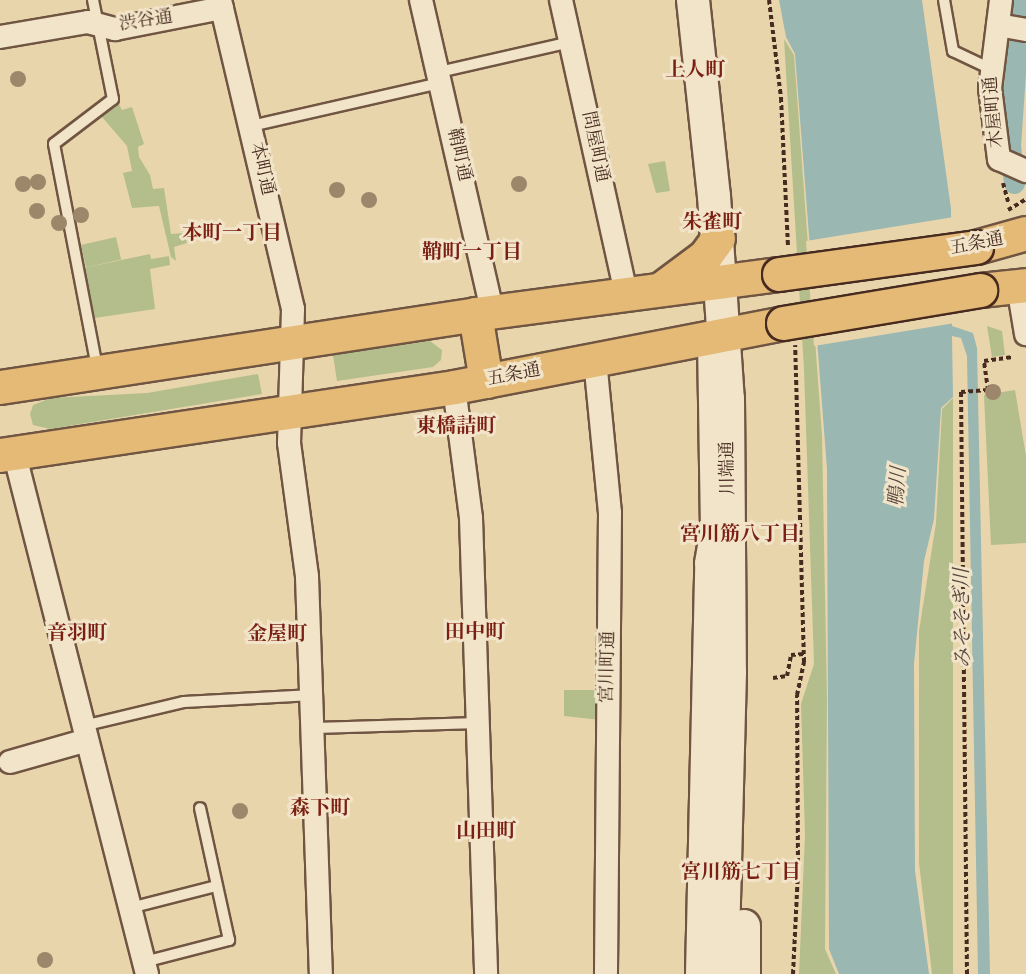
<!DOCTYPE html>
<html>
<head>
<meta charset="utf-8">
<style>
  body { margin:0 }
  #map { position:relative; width:1026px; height:974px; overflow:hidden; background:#e9d5ab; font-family:"Sorts Mill Goudy","Noto Serif JP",serif }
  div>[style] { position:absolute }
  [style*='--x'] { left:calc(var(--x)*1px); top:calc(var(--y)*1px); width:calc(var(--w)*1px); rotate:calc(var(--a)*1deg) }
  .green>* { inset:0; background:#b3be8c; transform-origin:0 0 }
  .water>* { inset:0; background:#9ab7b2 }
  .pier>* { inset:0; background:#e9d5ab }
  .canal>* { height:21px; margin:-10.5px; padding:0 10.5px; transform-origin:10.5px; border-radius:10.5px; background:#9ab7b2 }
  .path>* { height:4px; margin-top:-2px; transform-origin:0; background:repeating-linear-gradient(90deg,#472a20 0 4.5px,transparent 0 7.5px) }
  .roads { filter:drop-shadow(2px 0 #705543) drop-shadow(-2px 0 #705543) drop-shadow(0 2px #705543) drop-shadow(0 -2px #705543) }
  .lane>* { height:10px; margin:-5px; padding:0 5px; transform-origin:5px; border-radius:5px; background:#f1e4c8 }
  .street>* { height:22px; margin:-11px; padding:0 11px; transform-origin:11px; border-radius:11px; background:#f1e4c8 }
  .secondary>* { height:32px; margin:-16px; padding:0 16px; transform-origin:16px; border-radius:16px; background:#f1e4c8 }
  .highway>* { height:33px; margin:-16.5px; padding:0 16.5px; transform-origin:16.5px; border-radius:16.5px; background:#e4ba76 }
  .bridges { filter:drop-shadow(2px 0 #472a20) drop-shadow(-2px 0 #472a20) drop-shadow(0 2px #472a20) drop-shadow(0 -2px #472a20) }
  .highway-bridge>* { height:33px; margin:-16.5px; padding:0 16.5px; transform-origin:16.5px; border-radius:16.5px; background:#e4ba76 }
  .trees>* { width:16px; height:16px; margin:-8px; border-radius:50%; background:#9c876b }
  span { translate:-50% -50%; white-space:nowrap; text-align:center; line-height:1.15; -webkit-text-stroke:6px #f1e4c8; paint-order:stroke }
  .street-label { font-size:18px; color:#472a20 }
  .neighbourhood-label { font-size:20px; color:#7a1f14; font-weight:700 }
  .water-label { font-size:20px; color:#58463d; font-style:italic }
</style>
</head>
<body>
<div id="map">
  <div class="green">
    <i style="clip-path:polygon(784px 39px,794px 55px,822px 435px,827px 699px,825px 949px,836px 974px,799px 974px,805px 835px,801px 704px,814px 664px,804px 369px)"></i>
    <i style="clip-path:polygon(119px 104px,122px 110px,132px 107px,144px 144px,138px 147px,139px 157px,150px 175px,153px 189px,164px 188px,171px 234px,184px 233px,187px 243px,174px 247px,176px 261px,171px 257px,159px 206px,132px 208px,123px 173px,132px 171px,127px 146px,102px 117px)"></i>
    <i style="clip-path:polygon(665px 161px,670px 191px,656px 193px,648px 164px)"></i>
    <i style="left:116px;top:237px;width:23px;height:36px;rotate:77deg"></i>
    <i style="clip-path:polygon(150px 254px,151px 259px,169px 256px,170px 265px,150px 269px,155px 309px,95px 318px,84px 268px)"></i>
    <i style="clip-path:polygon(987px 326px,1002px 331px,1005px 355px,992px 357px)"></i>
    <i style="clip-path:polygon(430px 341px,442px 350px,441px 360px,433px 367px,337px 381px,333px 355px)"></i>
    <i style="clip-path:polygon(258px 374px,262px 394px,50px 429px,33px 425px,30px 414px,33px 405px,51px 398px,147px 393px)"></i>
    <i style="clip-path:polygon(1015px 390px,1026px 456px,1026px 543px,991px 545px,984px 395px)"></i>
    <i style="clip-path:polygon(953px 398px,953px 974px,932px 974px,919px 863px,919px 631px,936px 523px,942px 409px)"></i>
    <i style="clip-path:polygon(564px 690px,602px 690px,601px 720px,564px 716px)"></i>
  </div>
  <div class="water">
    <i style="clip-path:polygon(779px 0,922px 0,951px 209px,952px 326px,973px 333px,977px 348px,990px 974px,978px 974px,967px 356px,961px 338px,952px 336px,953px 397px,941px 408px,934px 519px,924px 561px,914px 664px,915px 871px,929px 974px,839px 974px,829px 949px,827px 469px,795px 54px,786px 37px)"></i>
  </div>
  <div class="pier">
    <i style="clip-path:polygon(954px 217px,955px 323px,814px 346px,806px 241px)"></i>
  </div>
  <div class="canal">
    <i style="--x:1014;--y:183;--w:37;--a:-96"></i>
    <i style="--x:1010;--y:146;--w:146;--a:-86.1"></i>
  </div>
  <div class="path">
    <i style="--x:769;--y:0;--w:99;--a:83"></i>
    <i style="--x:781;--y:98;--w:149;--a:87.3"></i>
    <i style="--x:1003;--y:183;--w:20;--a:75"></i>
    <i style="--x:1008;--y:210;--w:21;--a:-31"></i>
    <i style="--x:773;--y:678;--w:14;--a:-8"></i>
    <i style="--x:787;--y:676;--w:21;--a:-79"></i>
    <i style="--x:791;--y:655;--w:13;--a:-4"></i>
    <i style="--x:793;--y:974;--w:104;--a:-87.2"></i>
    <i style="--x:798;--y:870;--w:175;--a:-90.3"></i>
    <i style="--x:797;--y:695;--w:34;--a:-78"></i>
    <i style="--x:804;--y:662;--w:317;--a:-91.6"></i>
    <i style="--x:967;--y:974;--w:582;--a:-90.59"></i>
    <i style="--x:961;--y:392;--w:27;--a:-4"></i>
    <i style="--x:988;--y:390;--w:29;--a:-98"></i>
    <i style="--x:984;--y:361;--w:29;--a:-8"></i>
  </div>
  <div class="roads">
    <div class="lane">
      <i style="--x:93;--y:0;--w:101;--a:78.6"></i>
      <i style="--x:113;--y:99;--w:74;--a:142.7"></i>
      <i style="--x:54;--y:144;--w:228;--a:79.1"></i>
      <i style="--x:944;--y:0;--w:52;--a:80"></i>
      <i style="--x:953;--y:51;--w:42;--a:25.3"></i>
      <i style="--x:439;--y:72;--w:135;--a:-12.8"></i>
      <i style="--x:251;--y:126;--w:195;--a:-12.8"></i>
      <i style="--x:83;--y:726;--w:104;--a:-13.4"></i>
      <i style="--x:184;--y:702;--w:129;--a:-3.1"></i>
      <i style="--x:315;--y:728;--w:163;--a:-1.8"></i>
      <i style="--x:130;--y:908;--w:89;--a:-14.3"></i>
      <i style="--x:144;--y:962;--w:88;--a:-14.5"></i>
      <i style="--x:229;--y:940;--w:135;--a:-102.4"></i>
    </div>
    <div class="street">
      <i style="--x:220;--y:0;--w:318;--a:76.7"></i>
      <i style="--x:293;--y:309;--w:134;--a:91.7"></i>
      <i style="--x:289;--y:443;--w:135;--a:82.3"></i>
      <i style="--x:307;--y:577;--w:397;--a:88"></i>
      <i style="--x:421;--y:0;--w:319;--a:77.1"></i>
      <i style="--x:561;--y:0;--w:301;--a:77.5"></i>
      <i style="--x:1001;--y:0;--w:89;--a:97.1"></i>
      <i style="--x:990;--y:88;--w:72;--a:82.8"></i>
      <i style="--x:999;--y:159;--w:30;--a:24"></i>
      <i style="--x:998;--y:25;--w:28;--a:10"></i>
      <i style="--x:0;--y:37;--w:89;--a:-9.7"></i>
      <i style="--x:88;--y:22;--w:28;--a:15"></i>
      <i style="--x:115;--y:29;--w:109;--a:-11.1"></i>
      <i style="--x:1018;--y:286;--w:49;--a:80.5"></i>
      <i style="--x:595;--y:360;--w:154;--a:84.4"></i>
      <i style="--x:610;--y:513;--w:461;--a:90.5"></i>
      <i style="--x:454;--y:387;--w:132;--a:82.6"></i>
      <i style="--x:471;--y:518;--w:456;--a:88.1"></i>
      <i style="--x:14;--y:452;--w:539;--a:75.71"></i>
      <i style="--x:10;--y:762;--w:80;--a:-15.9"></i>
      <i style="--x:697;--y:974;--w:411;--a:-88.7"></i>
      <i style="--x:706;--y:563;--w:34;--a:-80"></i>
      <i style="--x:712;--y:530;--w:190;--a:-90.9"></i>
    </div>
    <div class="secondary">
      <i style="--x:693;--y:0;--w:197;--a:83.9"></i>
      <i style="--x:714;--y:196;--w:203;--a:86.1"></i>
      <i style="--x:728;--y:399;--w:273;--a:89.6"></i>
      <i style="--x:730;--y:672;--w:302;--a:91.5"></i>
      <i style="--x:744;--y:974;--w:48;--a:-90"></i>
    </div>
    <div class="highway">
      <i style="--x:976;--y:247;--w:52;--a:-15.6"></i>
      <i style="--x:662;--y:288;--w:54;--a:-36.7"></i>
      <i style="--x:705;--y:256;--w:22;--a:-54"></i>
      <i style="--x:980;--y:290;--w:46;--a:-6.2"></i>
      <i style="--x:475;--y:314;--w:68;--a:80.7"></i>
      <i style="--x:0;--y:387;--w:481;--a:-8.7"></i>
      <i style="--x:475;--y:314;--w:307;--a:-7.5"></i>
      <i style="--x:0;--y:455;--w:459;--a:-8.5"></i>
      <i style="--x:454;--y:387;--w:335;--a:-11"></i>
    </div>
  </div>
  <div class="bridges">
    <div class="highway-bridge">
      <i style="--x:779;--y:274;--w:199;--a:-7.8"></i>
      <i style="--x:783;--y:323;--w:200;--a:-9.5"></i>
    </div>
  </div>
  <div class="trees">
    <i style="left:18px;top:79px"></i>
    <i style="left:38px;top:182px"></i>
    <i style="left:23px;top:184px"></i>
    <i style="left:519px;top:184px"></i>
    <i style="left:337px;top:190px"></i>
    <i style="left:369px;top:200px"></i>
    <i style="left:37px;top:211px"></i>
    <i style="left:81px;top:215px"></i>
    <i style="left:59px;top:223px"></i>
    <i style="left:993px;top:392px"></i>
    <i style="left:240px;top:811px"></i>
    <i style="left:45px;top:960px"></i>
  </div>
  <div class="street-label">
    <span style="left:146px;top:22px;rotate:-9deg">渋谷通</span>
    <span style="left:995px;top:112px;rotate:-95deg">木屋町通</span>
    <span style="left:594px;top:147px;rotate:78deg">問屋町通</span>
    <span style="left:458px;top:155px;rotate:77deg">鞘町通</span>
    <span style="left:261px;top:169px;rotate:77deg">本町通</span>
    <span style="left:977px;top:245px;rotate:-11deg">五条通</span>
    <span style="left:514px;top:376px;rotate:-11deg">五条通</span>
    <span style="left:729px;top:468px;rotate:-91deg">川端通</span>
    <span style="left:609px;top:667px;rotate:-89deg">宮川町通</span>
  </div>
  <div class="neighbourhood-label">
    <span style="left:695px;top:71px">上人町</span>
    <span style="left:712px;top:223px">朱雀町</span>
    <span style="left:232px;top:234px">本町一丁目</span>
    <span style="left:472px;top:253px">鞘町一丁目</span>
    <span style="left:456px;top:427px">東橋詰町</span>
    <span style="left:740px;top:535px">宮川筋八丁目</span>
    <span style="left:475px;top:633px">田中町</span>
    <span style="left:77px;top:634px">音羽町</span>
    <span style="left:277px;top:635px">金屋町</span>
    <span style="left:320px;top:809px">森下町</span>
    <span style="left:486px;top:832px">山田町</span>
    <span style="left:741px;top:873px">宮川筋七丁目</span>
  </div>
  <div class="water-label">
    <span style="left:899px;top:487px;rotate:-86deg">鴨川</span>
    <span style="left:964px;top:618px;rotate:-91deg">みそそぎ川</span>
  </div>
</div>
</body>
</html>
